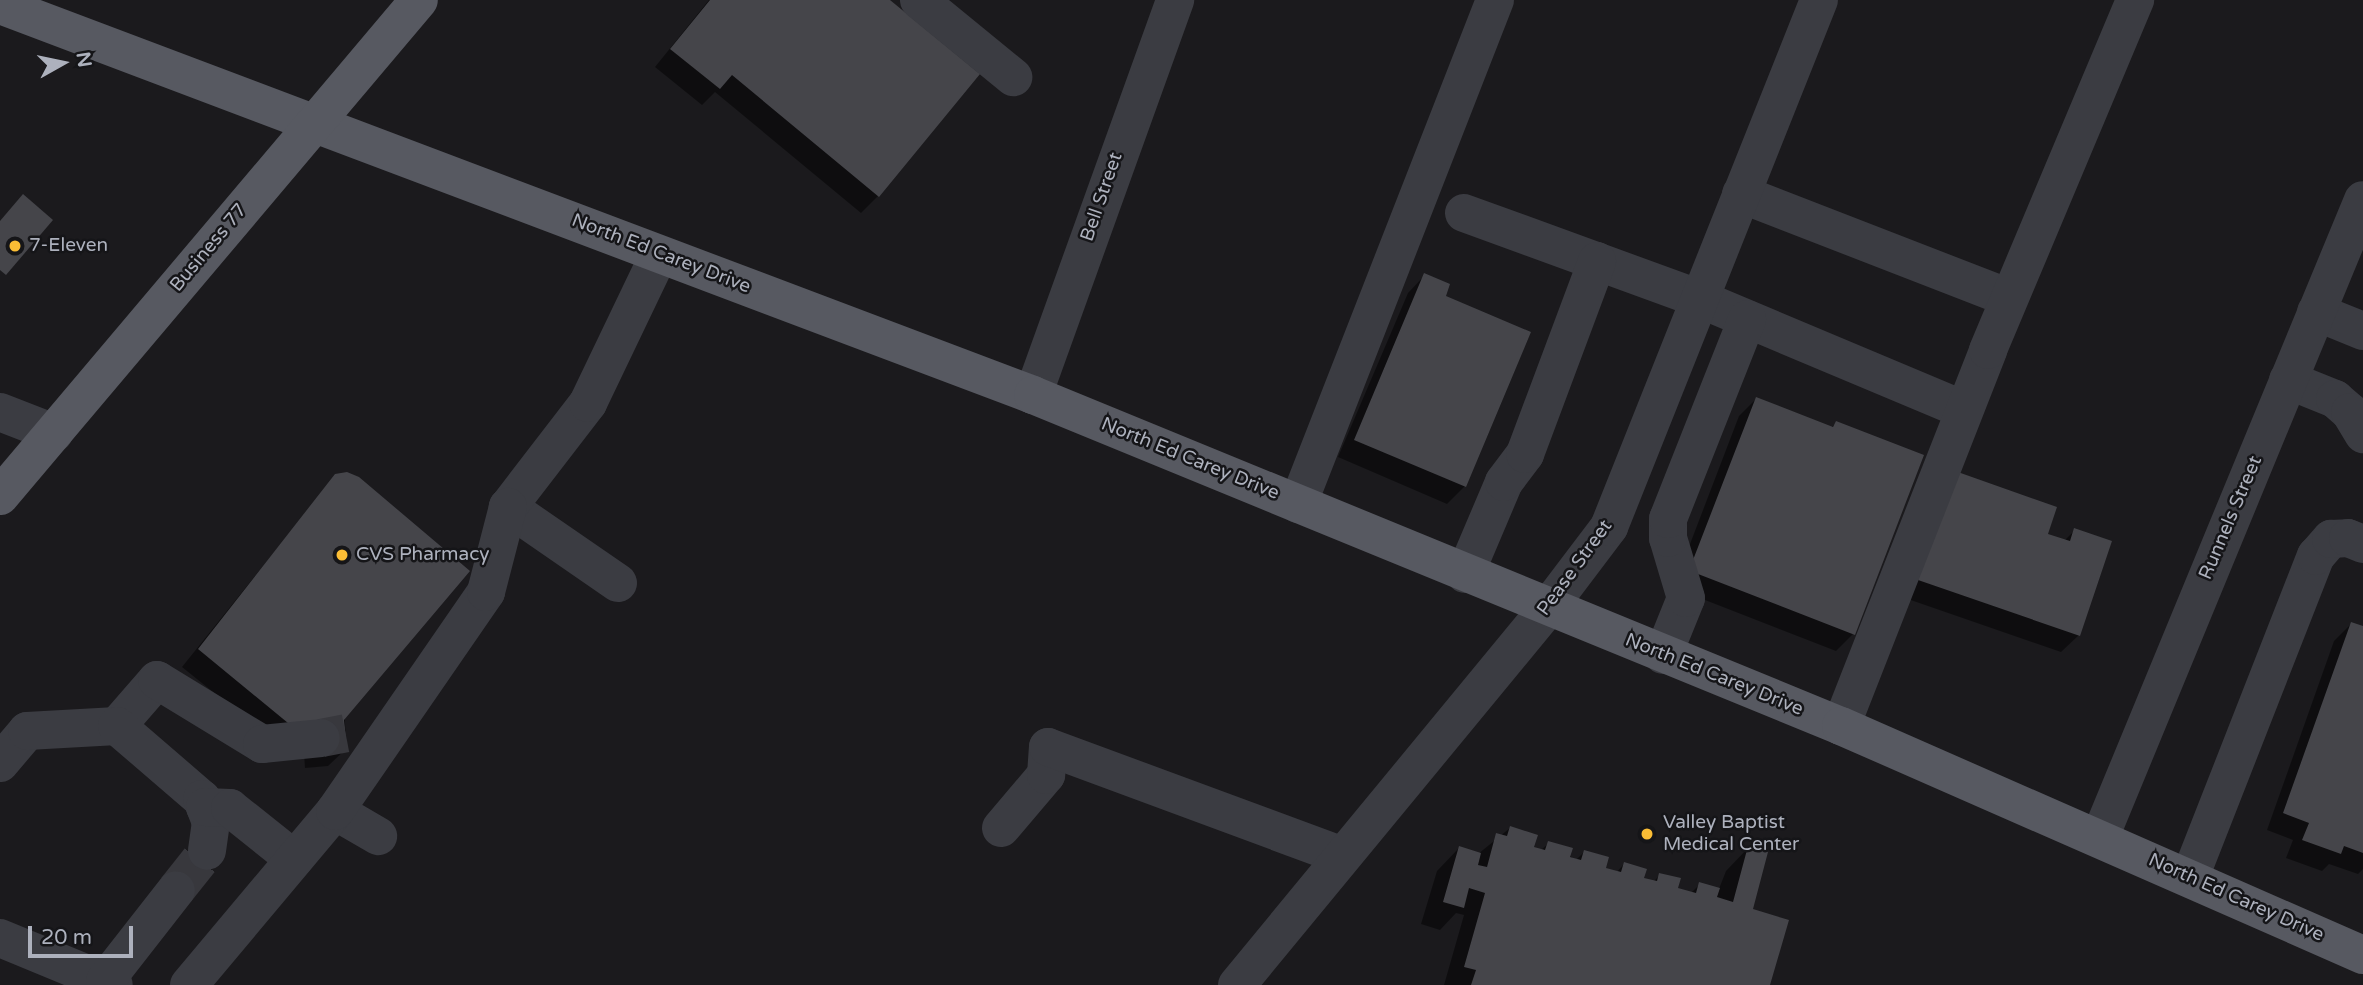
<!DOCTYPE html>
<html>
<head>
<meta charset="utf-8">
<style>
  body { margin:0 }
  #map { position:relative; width:2363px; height:985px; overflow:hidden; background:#1b1a1d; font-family:"Varela Round",sans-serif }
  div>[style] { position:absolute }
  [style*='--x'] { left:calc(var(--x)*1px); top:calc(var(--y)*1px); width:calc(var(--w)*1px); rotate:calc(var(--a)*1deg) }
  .shadow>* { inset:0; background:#0007 }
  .building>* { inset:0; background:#45454a }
  .minor-tunnel>* { height:38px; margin-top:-19px; transform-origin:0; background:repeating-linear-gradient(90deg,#38383d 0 38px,transparent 0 57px) }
  .minor>* { height:38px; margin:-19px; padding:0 19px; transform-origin:19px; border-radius:19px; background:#3b3c42 }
  .major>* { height:38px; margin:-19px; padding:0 19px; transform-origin:19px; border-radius:19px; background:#575961 }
  .dots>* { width:19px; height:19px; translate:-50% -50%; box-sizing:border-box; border:4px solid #151518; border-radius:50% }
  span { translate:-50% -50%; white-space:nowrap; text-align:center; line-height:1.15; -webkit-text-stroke:5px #151518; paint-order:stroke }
  .street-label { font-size:19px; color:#adb1bd }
  .poi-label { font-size:19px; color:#adb1bd }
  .left { translate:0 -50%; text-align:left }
  .north { position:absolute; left:28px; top:28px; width:70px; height:70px; -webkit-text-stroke:5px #151518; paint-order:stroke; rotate:81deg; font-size:19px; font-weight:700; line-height:28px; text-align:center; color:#adb1bd }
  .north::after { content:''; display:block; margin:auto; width:24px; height:32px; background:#adb1bd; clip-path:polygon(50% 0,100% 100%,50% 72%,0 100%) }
  .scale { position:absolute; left:28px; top:926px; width:105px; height:32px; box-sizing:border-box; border:4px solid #adb1bd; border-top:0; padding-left:9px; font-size:21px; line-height:24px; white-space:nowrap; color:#adb1bd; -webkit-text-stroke:5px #151518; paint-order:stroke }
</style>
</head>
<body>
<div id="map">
  <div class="shadow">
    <i style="clip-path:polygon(709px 0,887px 0,878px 196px,861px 213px,715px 92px,702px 105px,655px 67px)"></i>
    <i style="clip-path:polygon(1425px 275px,1444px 296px,1529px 333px,1465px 486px,1447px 504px,1338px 457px,1408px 293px)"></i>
    <i style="clip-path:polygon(1756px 399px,1831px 428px,1836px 423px,1853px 634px,1836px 651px,1682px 591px,1677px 578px,1739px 416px)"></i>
    <i style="clip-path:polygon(1956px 473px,2046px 535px,2064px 541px,2075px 530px,2079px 635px,2061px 652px,1902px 597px)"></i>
    <i style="clip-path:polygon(336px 475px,346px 749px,328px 766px,305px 768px,303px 738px,274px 741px,182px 667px)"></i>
    <i style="clip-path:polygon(2351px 624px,2363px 628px,2363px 869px,2358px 874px,2329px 864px,2322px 871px,2286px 858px,2293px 840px,2267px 830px,2334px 641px)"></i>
    <i style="clip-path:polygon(1510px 828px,1532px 848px,1541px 850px,1549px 843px,1576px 860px,1584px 852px,1604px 869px,1616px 873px,1624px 864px,1642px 879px,1653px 882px,1660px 875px,1676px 889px,1691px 893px,1700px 884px,1715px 899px,1726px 871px,1748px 848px,1750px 910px,1768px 985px,1444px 985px,1464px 915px,1456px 913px,1440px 930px,1421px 924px,1437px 871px,1459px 848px,1478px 854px)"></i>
  </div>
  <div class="building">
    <i style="clip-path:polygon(710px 0,890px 0,980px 74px,879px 197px,732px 75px,720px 89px,670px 49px)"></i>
    <i style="clip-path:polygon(23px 194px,53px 220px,6px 275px,0 270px,0 221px)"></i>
    <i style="clip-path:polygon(1424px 273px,1450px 284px,1446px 296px,1531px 332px,1466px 487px,1354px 440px)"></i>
    <i style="clip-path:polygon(1756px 397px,1833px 427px,1836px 421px,1924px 455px,1855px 635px,1698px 574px,1693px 560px)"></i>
    <i style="clip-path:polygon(1955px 471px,2057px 507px,2048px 534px,2070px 541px,2074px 528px,2112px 541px,2080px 636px,1918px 580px)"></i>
    <i style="clip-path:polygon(347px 472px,359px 477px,470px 571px,344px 720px,347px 750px,322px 751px,198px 649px,335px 474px)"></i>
    <i style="clip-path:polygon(2351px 622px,2363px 626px,2363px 853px,2344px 846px,2341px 854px,2302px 840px,2309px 823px,2283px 813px)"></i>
    <i style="clip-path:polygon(1510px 826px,1538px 835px,1534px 847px,1545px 850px,1548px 841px,1573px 848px,1570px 857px,1581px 860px,1584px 850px,1609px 857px,1606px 868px,1621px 872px,1624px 862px,1647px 869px,1644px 878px,1657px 881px,1659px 873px,1681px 878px,1678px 888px,1696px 893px,1699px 882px,1720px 888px,1717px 897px,1733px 902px,1748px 846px,1768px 852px,1753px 909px,1789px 920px,1770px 985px,1471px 985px,1476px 970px,1464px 967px,1485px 893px,1469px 888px,1464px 908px,1443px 902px,1459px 846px,1481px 853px,1478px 865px,1487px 867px,1496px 833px,1507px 836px)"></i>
  </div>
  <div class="minor-tunnel">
    <i style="--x:321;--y:738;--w:25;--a:-11"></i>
    <i style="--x:176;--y:890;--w:50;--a:-51.5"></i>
  </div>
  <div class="minor">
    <i style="--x:919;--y:0;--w:122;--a:39.3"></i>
    <i style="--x:1741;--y:194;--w:287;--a:21.2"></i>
    <i style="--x:1464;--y:213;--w:251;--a:20"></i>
    <i style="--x:1700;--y:299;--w:286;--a:22.8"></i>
    <i style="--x:2316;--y:312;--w:51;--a:22"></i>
    <i style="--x:2288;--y:380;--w:51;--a:22"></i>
    <i style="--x:2335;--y:399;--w:20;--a:41"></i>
    <i style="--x:2350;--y:412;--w:26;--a:59"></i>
    <i style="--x:1033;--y:395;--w:420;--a:-70.2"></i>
    <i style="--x:0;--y:412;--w:58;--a:21.3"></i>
    <i style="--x:1298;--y:504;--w:541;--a:-68.65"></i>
    <i style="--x:1465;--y:574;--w:100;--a:-67"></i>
    <i style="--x:1504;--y:482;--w:35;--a:-53"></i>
    <i style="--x:1525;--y:454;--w:206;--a:-69.5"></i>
    <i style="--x:618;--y:583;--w:134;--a:-145.4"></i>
    <i style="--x:508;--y:507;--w:131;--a:-52.4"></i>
    <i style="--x:588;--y:403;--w:164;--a:-64.4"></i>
    <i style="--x:1663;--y:655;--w:61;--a:-68"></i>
    <i style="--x:1686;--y:598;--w:63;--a:-106.7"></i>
    <i style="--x:1668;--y:538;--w:19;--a:-90"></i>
    <i style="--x:1668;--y:519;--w:215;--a:-68.4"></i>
    <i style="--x:117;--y:726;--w:61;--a:-49"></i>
    <i style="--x:157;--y:680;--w:123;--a:31.4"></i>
    <i style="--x:262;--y:744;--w:59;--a:-5.8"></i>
    <i style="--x:1841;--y:726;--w:404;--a:-68.6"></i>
    <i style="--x:1988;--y:350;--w:380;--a:-67.2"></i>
    <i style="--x:0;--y:763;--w:42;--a:-49.8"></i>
    <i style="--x:27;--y:731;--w:90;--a:-3.2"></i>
    <i style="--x:117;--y:726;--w:112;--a:40.7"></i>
    <i style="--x:202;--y:799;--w:25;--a:69"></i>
    <i style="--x:211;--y:822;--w:29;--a:98"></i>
    <i style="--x:205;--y:807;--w:25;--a:2"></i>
    <i style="--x:230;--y:808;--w:82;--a:38.6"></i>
    <i style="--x:335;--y:811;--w:50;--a:30.2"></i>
    <i style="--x:1001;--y:828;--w:70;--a:-49.7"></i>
    <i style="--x:1046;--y:775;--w:28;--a:-86"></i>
    <i style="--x:1048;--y:747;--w:314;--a:20.3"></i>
    <i style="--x:2100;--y:837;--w:689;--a:-67.57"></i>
    <i style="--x:2190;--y:877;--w:345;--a:-68.6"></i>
    <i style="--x:2316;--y:556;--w:23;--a:-49"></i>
    <i style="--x:2331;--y:539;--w:17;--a:-3"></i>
    <i style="--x:2348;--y:538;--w:16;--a:22"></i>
    <i style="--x:0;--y:938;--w:123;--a:22.4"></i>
    <i style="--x:105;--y:981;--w:115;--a:-52"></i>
    <i style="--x:189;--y:985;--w:227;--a:-50"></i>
    <i style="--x:335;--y:811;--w:266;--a:-55.4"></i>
    <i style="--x:486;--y:592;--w:88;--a:-75.5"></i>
    <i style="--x:1237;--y:985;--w:487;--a:-50.5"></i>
    <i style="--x:1547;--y:609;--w:103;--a:-52.9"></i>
    <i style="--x:1609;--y:527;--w:567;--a:-68.27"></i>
  </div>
  <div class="major">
    <i style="--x:0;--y:5;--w:1104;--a:20.68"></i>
    <i style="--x:1033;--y:395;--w:873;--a:22.28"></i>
    <i style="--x:1841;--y:726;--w:570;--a:23.69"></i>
    <i style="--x:0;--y:496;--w:649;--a:-49.81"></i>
  </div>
  <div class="dots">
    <i style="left:15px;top:246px;background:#fbbd35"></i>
    <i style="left:342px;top:555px;background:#fbbd35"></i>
    <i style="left:1647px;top:834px;background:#fbbd35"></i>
  </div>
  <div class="street-label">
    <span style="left:1102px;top:197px;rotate:-71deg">Bell Street</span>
    <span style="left:209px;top:248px;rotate:-50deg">Business 77</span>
    <span style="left:661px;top:254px;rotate:21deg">North Ed Carey Drive</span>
    <span style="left:1190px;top:459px;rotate:22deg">North Ed Carey Drive</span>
    <span style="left:2231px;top:518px;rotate:-67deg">Runnels Street</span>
    <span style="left:1575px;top:568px;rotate:-54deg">Pease Street</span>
    <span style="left:1714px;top:675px;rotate:22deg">North Ed Carey Drive</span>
    <span style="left:2236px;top:898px;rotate:24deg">North Ed Carey Drive</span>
  </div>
  <div class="poi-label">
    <span class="left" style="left:29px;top:246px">7-Eleven</span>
    <span class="left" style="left:356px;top:555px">CVS Pharmacy</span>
    <span class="left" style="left:1663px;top:834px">Valley Baptist<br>Medical Center</span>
  </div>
  <div class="north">N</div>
  <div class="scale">20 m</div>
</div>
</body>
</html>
